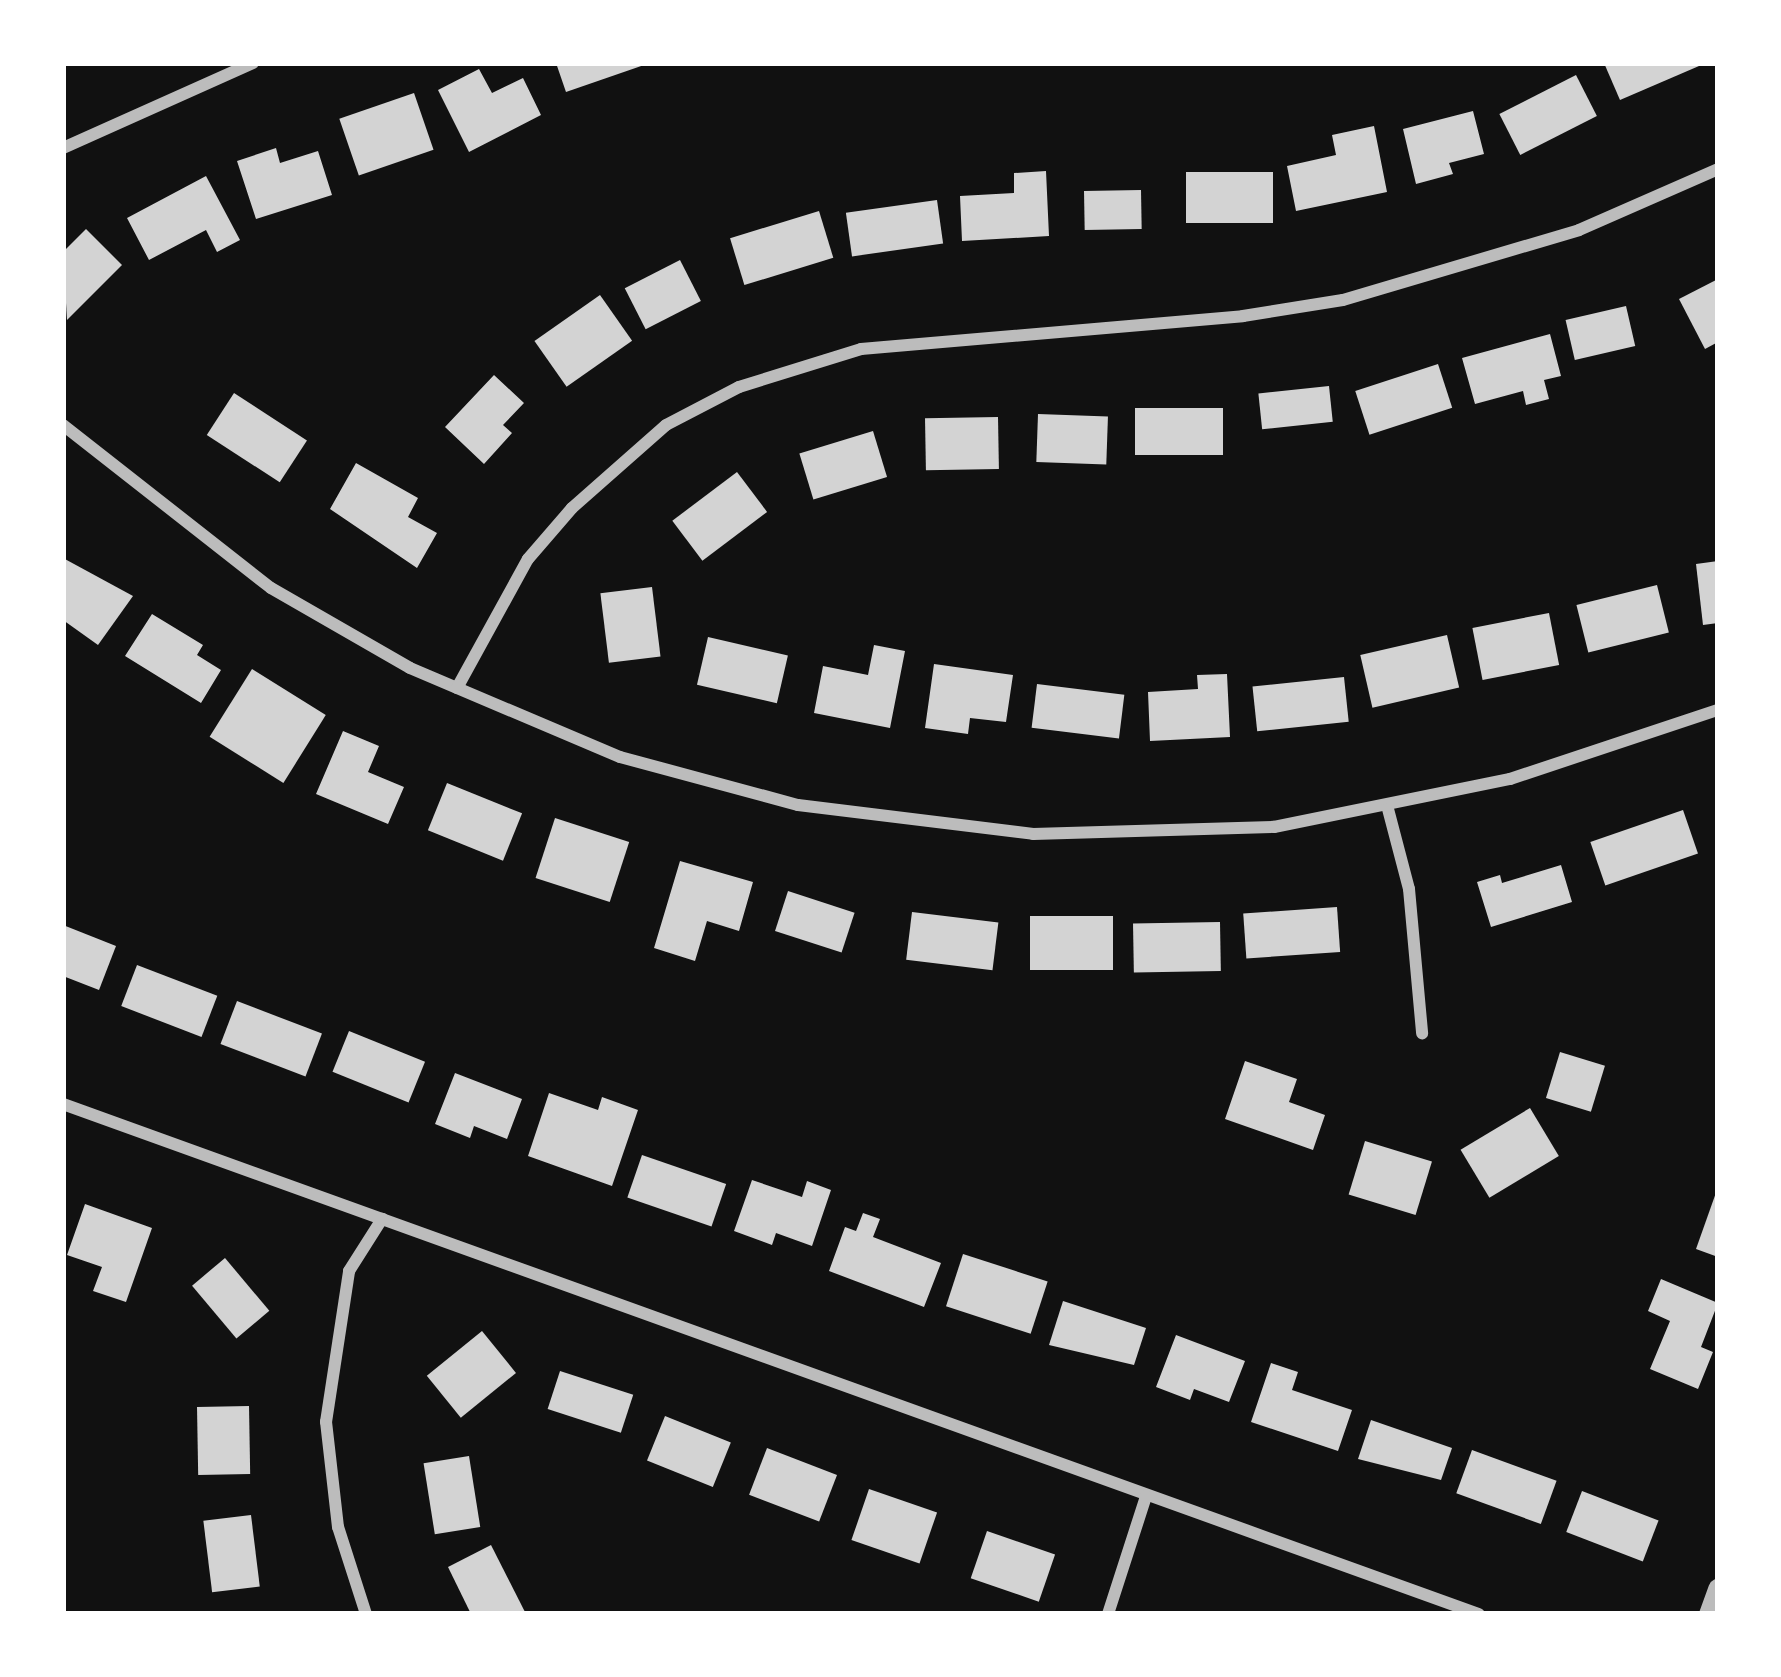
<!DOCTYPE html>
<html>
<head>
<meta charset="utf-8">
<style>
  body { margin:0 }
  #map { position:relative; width:1781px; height:1677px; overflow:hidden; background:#111; font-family:"Open Sans",sans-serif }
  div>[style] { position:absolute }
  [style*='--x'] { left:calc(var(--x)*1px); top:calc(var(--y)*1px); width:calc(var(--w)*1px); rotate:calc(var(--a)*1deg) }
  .building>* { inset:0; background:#d3d3d3; transform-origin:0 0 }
  .minor>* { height:12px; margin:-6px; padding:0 6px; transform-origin:6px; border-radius:6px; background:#bcbcbc }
  .tertiary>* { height:21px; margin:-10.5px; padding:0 10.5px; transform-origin:10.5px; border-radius:10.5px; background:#bcbcbc }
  span { translate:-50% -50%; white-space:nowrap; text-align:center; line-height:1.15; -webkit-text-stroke:10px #fff; paint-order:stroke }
  .frame { position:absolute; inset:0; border:66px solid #fff; pointer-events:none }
</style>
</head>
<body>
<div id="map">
  <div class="building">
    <i style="clip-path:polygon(556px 63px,647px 63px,647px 64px,566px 92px)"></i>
    <i style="clip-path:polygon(1604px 63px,1706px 63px,1620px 100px)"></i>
    <i style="clip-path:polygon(479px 69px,492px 93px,523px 78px,541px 115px,469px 152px,438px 90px)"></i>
    <i style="left:1576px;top:75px;width:46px;height:86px;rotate:63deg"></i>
    <i style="left:414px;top:93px;width:60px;height:79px;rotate:71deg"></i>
    <i style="clip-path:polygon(1473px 111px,1484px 154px,1449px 163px,1453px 174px,1416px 184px,1403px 129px)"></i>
    <i style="clip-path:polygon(1374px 126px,1387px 192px,1296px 211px,1287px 166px,1336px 155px,1332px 135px)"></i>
    <i style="clip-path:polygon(276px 148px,280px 163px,318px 151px,332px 195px,256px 219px,237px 161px)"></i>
    <i style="clip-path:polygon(1046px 171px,1049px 236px,962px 241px,960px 196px,1014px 193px,1014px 173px)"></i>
    <i style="left:1273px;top:172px;width:51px;height:87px;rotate:90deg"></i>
    <i style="clip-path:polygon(206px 176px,240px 240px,217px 252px,206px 230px,149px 260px,127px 218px)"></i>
    <i style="left:1141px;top:190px;width:39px;height:57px;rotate:89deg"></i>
    <i style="left:937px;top:200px;width:44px;height:92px;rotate:82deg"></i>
    <i style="left:819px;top:211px;width:49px;height:93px;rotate:73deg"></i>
    <i style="clip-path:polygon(86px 229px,122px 265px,67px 320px,63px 252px)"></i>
    <i style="left:680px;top:260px;width:46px;height:62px;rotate:63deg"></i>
    <i style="clip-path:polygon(1718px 279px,1718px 342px,1705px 349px,1679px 299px)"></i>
    <i style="left:600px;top:295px;width:56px;height:80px;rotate:55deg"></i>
    <i style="left:1626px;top:306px;width:41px;height:62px;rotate:77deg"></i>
    <i style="clip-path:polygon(1550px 334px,1561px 376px,1544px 380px,1549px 399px,1526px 405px,1523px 391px,1475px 404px,1462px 358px)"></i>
    <i style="left:1438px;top:364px;width:46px;height:87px;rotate:72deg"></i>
    <i style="clip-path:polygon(494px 375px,524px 403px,503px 425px,512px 433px,484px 464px,445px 427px)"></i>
    <i style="left:1329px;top:386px;width:36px;height:71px;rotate:84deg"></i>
    <i style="left:234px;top:393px;width:87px;height:50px;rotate:33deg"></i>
    <i style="left:1135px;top:408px;width:88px;height:47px"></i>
    <i style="left:1038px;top:414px;width:70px;height:48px;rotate:2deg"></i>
    <i style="left:998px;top:417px;width:52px;height:73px;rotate:89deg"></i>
    <i style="left:873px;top:431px;width:48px;height:77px;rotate:73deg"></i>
    <i style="clip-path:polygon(356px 463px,418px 498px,408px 517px,437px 533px,417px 568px,330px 509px)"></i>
    <i style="left:737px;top:472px;width:50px;height:81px;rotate:53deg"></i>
    <i style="clip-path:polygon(63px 558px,133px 596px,98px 645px,63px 620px)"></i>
    <i style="clip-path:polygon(1718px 561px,1718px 623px,1703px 625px,1696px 564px)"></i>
    <i style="left:1657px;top:585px;width:49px;height:83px;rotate:76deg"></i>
    <i style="left:652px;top:587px;width:70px;height:52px;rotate:83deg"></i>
    <i style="left:1549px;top:613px;width:53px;height:78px;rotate:79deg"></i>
    <i style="clip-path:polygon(152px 614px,203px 645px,197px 655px,221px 670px,201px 703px,125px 656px)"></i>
    <i style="left:1447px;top:635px;width:54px;height:89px;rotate:77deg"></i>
    <i style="left:708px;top:637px;width:82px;height:49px;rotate:13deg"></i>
    <i style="clip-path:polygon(874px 645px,905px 651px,890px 728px,814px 713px,823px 666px,868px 675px)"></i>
    <i style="clip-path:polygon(934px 664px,1013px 675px,1006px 722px,970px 718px,968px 734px,925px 728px)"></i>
    <i style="left:252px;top:669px;width:87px;height:80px;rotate:32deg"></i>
    <i style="clip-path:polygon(1227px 674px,1230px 737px,1150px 741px,1148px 692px,1198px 689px,1197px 675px)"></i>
    <i style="left:1344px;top:677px;width:45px;height:92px;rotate:84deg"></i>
    <i style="left:1037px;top:684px;width:88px;height:44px;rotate:7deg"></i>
    <i style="clip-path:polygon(343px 731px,379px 746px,368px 772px,404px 787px,388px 824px,316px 794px)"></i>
    <i style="left:447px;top:783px;width:81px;height:51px;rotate:22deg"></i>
    <i style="left:1683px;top:810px;width:46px;height:98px;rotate:71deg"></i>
    <i style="left:555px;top:818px;width:78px;height:63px;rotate:18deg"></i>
    <i style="clip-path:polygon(680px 861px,753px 882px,739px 931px,707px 921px,695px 961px,654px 948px)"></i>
    <i style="clip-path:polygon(1561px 865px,1572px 902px,1491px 927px,1477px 882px,1500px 875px,1502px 883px)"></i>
    <i style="left:788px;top:891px;width:70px;height:42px;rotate:18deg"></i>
    <i style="left:1337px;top:907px;width:45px;height:94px;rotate:86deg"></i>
    <i style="left:912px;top:912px;width:87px;height:48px;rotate:7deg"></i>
    <i style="left:1030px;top:916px;width:83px;height:54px"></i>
    <i style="left:1220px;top:922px;width:49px;height:87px;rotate:89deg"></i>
    <i style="clip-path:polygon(63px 925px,116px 946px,99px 990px,63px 976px)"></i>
    <i style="left:137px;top:965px;width:86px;height:44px;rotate:21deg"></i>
    <i style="left:237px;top:1001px;width:91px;height:46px;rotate:21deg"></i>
    <i style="left:349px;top:1031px;width:82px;height:44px;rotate:22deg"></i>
    <i style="left:1560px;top:1052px;width:47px;height:48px;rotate:17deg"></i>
    <i style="clip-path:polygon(1245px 1061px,1297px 1079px,1289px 1102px,1325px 1115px,1313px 1150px,1225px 1119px)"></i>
    <i style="clip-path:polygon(455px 1073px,522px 1099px,507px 1139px,474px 1126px,470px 1138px,435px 1124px)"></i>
    <i style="clip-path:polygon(549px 1093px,598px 1110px,602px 1097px,638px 1110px,612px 1186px,528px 1156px)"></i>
    <i style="left:1530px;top:1108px;width:56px;height:81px;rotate:59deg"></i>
    <i style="left:1365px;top:1141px;width:70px;height:56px;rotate:17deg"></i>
    <i style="left:642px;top:1155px;width:89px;height:45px;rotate:19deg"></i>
    <i style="clip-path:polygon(752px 1180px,802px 1197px,807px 1181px,831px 1190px,812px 1246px,776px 1233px,772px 1245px,734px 1231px)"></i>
    <i style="clip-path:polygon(1718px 1187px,1718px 1257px,1696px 1249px)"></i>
    <i style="clip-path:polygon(85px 1204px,152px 1228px,126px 1302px,93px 1291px,102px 1267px,67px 1255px)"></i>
    <i style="clip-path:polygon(863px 1213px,880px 1219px,873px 1237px,941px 1263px,924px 1307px,829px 1271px,845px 1227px,856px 1231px)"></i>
    <i style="left:963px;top:1254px;width:89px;height:55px;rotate:18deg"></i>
    <i style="left:225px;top:1258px;width:69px;height:43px;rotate:50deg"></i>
    <i style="clip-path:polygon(1661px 1279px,1718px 1303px,1701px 1347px,1713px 1352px,1698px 1389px,1650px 1369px,1670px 1321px,1648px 1311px)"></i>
    <i style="clip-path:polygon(1063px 1301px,1146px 1328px,1134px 1365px,1049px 1345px)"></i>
    <i style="left:482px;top:1331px;width:54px;height:71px;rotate:51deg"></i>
    <i style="clip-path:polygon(1176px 1335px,1245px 1361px,1229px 1402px,1194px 1389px,1190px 1400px,1156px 1387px)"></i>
    <i style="clip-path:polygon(1271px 1363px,1298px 1372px,1292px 1390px,1352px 1410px,1338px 1451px,1251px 1422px)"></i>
    <i style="left:560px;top:1371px;width:77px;height:40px;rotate:18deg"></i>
    <i style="left:249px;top:1406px;width:68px;height:52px;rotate:89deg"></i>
    <i style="left:665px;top:1416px;width:71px;height:48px;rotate:22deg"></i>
    <i style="clip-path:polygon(1371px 1420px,1452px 1448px,1441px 1480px,1358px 1459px)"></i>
    <i style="left:767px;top:1448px;width:75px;height:50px;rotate:21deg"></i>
    <i style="left:1472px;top:1450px;width:90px;height:46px;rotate:20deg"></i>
    <i style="left:469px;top:1456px;width:72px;height:46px;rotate:81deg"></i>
    <i style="left:869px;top:1489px;width:72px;height:54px;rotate:19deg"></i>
    <i style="left:1582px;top:1491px;width:82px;height:44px;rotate:21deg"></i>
    <i style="left:251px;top:1515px;width:72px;height:48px;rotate:83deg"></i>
    <i style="left:987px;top:1531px;width:72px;height:50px;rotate:19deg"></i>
    <i style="clip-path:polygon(491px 1545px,526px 1614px,471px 1614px,448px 1567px)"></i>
  </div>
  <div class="minor">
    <i style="--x:63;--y:148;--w:208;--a:-24.1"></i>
    <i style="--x:63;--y:425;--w:264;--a:38.1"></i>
    <i style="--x:271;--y:588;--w:160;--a:29.9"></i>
    <i style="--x:410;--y:668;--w:228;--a:23"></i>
    <i style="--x:620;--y:757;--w:184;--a:15.1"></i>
    <i style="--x:798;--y:805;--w:237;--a:7"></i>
    <i style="--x:1033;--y:834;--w:241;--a:-1.7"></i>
    <i style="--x:1274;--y:827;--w:241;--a:-11.5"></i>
    <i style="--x:1510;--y:779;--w:219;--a:-18.4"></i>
    <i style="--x:457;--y:688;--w:147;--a:-61.2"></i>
    <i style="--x:528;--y:559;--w:67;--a:-49.2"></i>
    <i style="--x:572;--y:508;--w:125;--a:-41.4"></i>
    <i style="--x:666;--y:425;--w:82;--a:-27.5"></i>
    <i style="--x:739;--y:387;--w:128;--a:-17.3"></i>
    <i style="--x:861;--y:349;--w:383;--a:-4.9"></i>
    <i style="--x:1243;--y:316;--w:101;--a:-9.1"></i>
    <i style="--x:1343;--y:300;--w:246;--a:-16.5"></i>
    <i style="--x:1579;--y:230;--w:152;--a:-23.7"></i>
    <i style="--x:1388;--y:809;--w:83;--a:75.3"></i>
    <i style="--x:1409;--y:889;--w:145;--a:84.8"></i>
    <i style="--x:63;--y:1104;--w:1505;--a:19.81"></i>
    <i style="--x:366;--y:1614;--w:91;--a:-107.8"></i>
    <i style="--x:338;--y:1527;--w:106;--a:-96.5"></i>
    <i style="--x:326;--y:1422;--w:153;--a:-81.3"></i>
    <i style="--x:349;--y:1271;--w:62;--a:-57.6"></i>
    <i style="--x:1108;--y:1614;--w:124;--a:-72.1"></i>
  </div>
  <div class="tertiary">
    <i style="--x:1709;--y:1614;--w:27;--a:-70"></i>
  </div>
  <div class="frame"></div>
</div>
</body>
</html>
